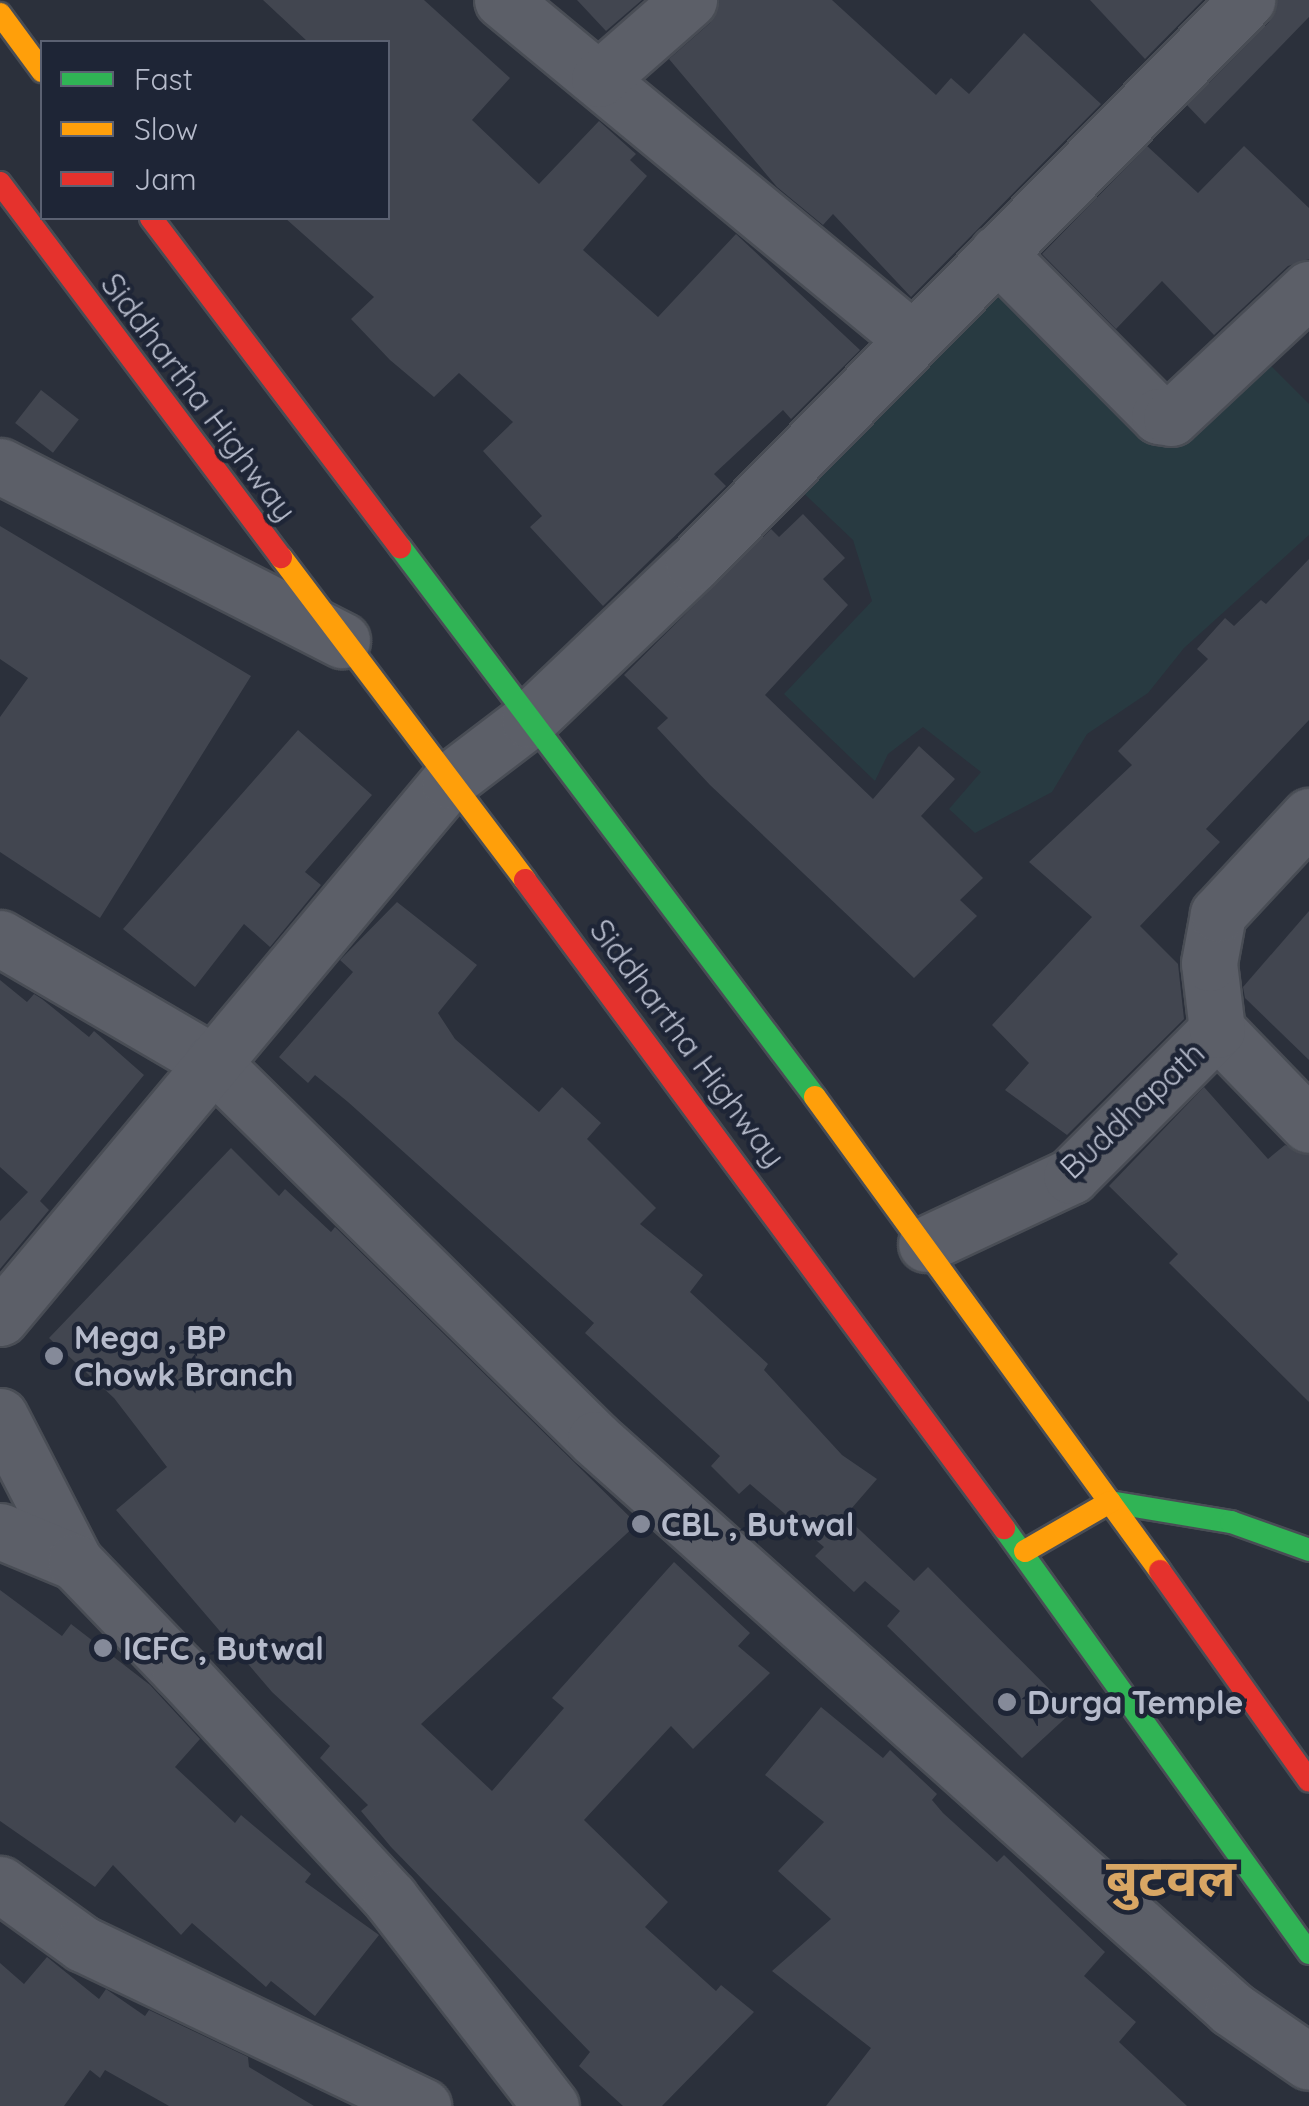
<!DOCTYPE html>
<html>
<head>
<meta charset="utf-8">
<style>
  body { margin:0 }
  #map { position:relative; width:1309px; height:2106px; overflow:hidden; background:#2b303b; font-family:Quicksand,"Noto Sans Devanagari",sans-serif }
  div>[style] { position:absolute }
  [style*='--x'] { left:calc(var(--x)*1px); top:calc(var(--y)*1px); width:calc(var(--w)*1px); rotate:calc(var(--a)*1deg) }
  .green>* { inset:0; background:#283a41 }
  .building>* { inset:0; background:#424650; transform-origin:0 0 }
  .roads { filter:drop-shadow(2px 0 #494d55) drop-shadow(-2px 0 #494d55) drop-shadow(0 2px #494d55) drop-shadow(0 -2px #494d55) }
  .street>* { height:55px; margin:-27.5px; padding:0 27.5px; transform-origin:27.5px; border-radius:27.5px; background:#5c5f68 }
  .fast>* { height:22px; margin:-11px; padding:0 11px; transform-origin:11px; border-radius:11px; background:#30b455 }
  .slow>* { height:22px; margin:-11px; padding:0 11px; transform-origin:11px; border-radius:11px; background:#ff9f0a }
  .jam>* { height:22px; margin:-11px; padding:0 11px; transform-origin:11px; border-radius:11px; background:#e5322d }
  .dots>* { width:28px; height:28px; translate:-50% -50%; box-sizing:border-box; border:5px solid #1e2536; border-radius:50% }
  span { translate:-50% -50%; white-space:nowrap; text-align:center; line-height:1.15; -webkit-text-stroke:9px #1e2536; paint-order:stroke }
  .street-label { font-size:32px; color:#b6bbcb }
  .poi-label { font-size:32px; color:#b6bbcb; font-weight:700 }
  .left { translate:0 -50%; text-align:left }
  .town-label { font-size:52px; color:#d8a664; font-weight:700 }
  .legend { position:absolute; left:40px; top:40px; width:350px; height:180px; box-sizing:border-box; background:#1e2536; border:2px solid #5b6172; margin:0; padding:12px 18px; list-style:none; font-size:30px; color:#b6bbcb }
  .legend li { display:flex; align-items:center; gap:20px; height:50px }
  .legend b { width:50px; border:2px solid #5b6172 }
</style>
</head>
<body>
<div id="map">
  <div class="green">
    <i style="clip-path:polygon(993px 289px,1154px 436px,1208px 424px,1266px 361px,1309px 404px,1309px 535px,1184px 648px,1148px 693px,1087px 734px,1052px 792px,975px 833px,949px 809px,981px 772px,923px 727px,888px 754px,875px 781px,784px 694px,872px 601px,853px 540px,793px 483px)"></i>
  </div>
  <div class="building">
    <i style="clip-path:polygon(263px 0,424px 0,510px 78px,472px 120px,539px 184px,599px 121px,636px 154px,630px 160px,647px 176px,583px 250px,658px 317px,736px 234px,860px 350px,791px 419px,783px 410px,714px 474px,726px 486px,603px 606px,530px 527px,542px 516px,483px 451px,513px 422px,459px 373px,434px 397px,390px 360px,351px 319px,374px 297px,285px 218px,388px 218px,388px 42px,308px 42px)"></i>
    <i style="clip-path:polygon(577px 0,642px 0,606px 31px)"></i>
    <i style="clip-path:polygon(719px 0,832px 0,936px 95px,951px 78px,969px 94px,1024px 33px,1101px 104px,911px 297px,833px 214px,823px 225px,777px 187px,669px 59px,710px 23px)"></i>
    <i style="clip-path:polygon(1090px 0,1203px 0,1145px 59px)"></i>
    <i style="clip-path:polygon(1277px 0,1309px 0,1309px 17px,1205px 124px,1187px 105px,1269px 22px)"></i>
    <i style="clip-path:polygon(1147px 146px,1198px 193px,1244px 146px,1309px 208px,1309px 259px,1288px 266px,1214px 335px,1162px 281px,1116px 329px,1042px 254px)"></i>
    <i style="left:41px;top:390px;width:48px;height:42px;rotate:38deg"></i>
    <i style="clip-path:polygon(803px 514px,845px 558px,823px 579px,848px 605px,765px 695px,873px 799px,919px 746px,955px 779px,921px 816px,983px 878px,960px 900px,977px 916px,914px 978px,710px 785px,657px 728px,668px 718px,624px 675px,771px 529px,779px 537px)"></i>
    <i style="clip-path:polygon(0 526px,251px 676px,100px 918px,0 852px,0 717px,28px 678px,0 659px)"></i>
    <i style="clip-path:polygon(1309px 559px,1309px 720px,1206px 829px,1220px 842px,1140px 926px,1178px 964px,1184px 1019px,1067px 1135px,1005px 1090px,1029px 1063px,992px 1025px,1092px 917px,1029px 862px,1132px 765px,1118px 751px,1208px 659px,1197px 649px,1225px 618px,1234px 626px,1261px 600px,1266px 604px)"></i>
    <i style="clip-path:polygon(298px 730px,372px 795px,305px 872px,321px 885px,270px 947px,244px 924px,195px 987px,123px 929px)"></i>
    <i style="clip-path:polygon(397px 902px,477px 965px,438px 1013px,455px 1039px,539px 1112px,562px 1087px,601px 1123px,587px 1139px,656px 1208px,640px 1224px,703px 1275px,690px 1292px,768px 1364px,764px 1370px,842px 1455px,877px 1479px,845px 1516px,914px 1581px,928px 1567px,1072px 1712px,1022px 1758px,887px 1626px,900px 1611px,865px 1581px,854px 1592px,815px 1556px,824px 1547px,750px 1484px,739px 1494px,711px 1466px,720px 1456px,585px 1333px,594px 1323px,348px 1102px,315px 1075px,308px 1083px,279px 1057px,353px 972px,340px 960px)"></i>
    <i style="clip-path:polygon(1309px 911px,1309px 1060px,1245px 998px,1243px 987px)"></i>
    <i style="clip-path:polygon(0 980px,27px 1002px,34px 994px,42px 999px,89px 1037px,94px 1031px,144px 1075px,40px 1201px,49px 1210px,0 1269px,0 1221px,28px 1192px,0 1167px)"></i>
    <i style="clip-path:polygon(1204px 1087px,1268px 1159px,1285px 1145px,1309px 1155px,1309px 1402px,1169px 1263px,1178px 1254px,1109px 1186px)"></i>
    <i style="clip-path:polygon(231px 1148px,279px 1196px,285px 1189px,331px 1232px,335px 1227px,637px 1524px,421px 1724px,492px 1791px,564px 1708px,552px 1698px,674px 1562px,750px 1633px,738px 1646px,770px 1673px,693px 1749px,671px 1726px,584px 1820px,668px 1902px,645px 1927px,716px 1991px,721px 1985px,754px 2012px,662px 2106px,623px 2106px,579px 2066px,590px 2052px,391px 1847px,361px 1811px,368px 1805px,320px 1758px,330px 1746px,272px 1692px,116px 1510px,167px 1467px,114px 1398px,49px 1338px)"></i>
    <i style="clip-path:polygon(0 1590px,62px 1636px,71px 1624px,150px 1685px,200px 1739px,175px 1767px,235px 1823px,241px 1815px,311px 1874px,305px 1882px,379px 1935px,315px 2016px,271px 1981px,266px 1987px,192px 1923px,181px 1935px,113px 1865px,95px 1887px,0 1821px)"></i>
    <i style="clip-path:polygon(821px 1707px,883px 1758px,890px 1750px,937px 1794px,932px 1800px,943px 1813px,997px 1862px,1004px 1855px,1105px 1952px,1084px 1976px,1136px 2022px,1119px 2042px,1187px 2106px,826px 2106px,871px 2048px,772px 1971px,831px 1919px,778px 1871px,824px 1822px,765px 1775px)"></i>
    <i style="clip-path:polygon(47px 1957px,99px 1999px,106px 1989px,145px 2016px,149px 2010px,248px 2057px,249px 2067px,314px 2106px,169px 2106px,105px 2070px,100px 2078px,90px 2070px,64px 2106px,0 2106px,0 1963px,24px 1984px)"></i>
  </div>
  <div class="roads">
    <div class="street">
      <i style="--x:502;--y:0;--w:532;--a:39.58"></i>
      <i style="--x:599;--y:79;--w:120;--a:-41.3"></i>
      <i style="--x:997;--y:253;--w:230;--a:45.2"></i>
      <i style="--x:1159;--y:416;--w:12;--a:9"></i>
      <i style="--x:1171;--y:418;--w:189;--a:-43.1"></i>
      <i style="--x:0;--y:466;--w:384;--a:27"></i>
      <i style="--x:0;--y:938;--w:246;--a:30.3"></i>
      <i style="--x:212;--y:1062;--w:537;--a:44.55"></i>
      <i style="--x:595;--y:1439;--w:855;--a:41.82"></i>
      <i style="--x:1232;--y:2009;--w:93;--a:34.5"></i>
      <i style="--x:1217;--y:1030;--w:132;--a:45.9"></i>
      <i style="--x:926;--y:1244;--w:160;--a:-25.1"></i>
      <i style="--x:1071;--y:1176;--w:206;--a:-45"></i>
      <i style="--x:1217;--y:1030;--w:67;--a:-96.8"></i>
      <i style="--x:1209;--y:963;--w:50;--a:-79.6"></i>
      <i style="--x:1218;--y:914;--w:134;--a:-47.1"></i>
      <i style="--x:0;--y:1318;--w:700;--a:-50.1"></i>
      <i style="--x:449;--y:781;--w:101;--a:-37.3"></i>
      <i style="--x:529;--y:720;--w:226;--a:-43.6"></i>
      <i style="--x:693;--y:564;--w:791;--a:-45.51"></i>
      <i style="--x:0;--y:1416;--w:164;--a:62.8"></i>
      <i style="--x:0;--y:1531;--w:81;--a:22.5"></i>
      <i style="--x:75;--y:1562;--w:150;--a:46.1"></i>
      <i style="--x:179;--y:1670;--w:311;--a:47.2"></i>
      <i style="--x:390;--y:1898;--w:263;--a:52.3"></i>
      <i style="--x:0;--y:1884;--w:102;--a:35.9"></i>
      <i style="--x:83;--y:1944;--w:377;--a:25.5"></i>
    </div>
    <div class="fast">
      <i style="--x:400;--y:547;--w:689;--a:52.96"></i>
      <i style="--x:1110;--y:1502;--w:123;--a:9.4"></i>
      <i style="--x:1231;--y:1522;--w:83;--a:19.7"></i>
      <i style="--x:1004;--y:1528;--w:523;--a:54.33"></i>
    </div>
    <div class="slow">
      <i style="--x:0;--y:14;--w:71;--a:53.6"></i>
      <i style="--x:281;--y:557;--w:405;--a:52.9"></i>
      <i style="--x:815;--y:1097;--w:586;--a:53.95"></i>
      <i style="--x:1025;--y:1551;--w:98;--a:-30"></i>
    </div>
    <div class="jam">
      <i style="--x:0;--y:183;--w:468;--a:53.1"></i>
      <i style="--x:151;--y:218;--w:413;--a:52.9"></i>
      <i style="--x:525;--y:880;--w:806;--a:53.53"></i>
      <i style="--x:1160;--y:1571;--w:257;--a:54.6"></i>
    </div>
  </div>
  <div class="dots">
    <i style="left:54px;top:1356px;background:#858a99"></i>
    <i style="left:641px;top:1524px;background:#858a99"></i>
    <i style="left:103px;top:1648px;background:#858a99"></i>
    <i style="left:1007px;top:1702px;background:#858a99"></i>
  </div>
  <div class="street-label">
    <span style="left:199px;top:397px;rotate:53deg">Siddhartha Highway</span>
    <span style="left:688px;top:1043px;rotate:53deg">Siddhartha Highway</span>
    <span style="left:1132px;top:1110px;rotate:-43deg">Buddhapath</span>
  </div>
  <div class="poi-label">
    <span class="left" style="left:74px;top:1356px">Mega , BP<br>Chowk Branch</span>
    <span class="left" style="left:661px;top:1524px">CBL , Butwal</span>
    <span class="left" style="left:123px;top:1648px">ICFC , Butwal</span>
    <span class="left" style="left:1027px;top:1702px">Durga Temple</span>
  </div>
  <div class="town-label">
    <span style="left:1171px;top:1877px">बुटवल</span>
  </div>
  <ul class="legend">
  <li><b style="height:12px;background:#30b455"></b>Fast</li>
  <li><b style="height:12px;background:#ff9f0a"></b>Slow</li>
  <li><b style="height:12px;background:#e5322d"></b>Jam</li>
  </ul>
</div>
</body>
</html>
